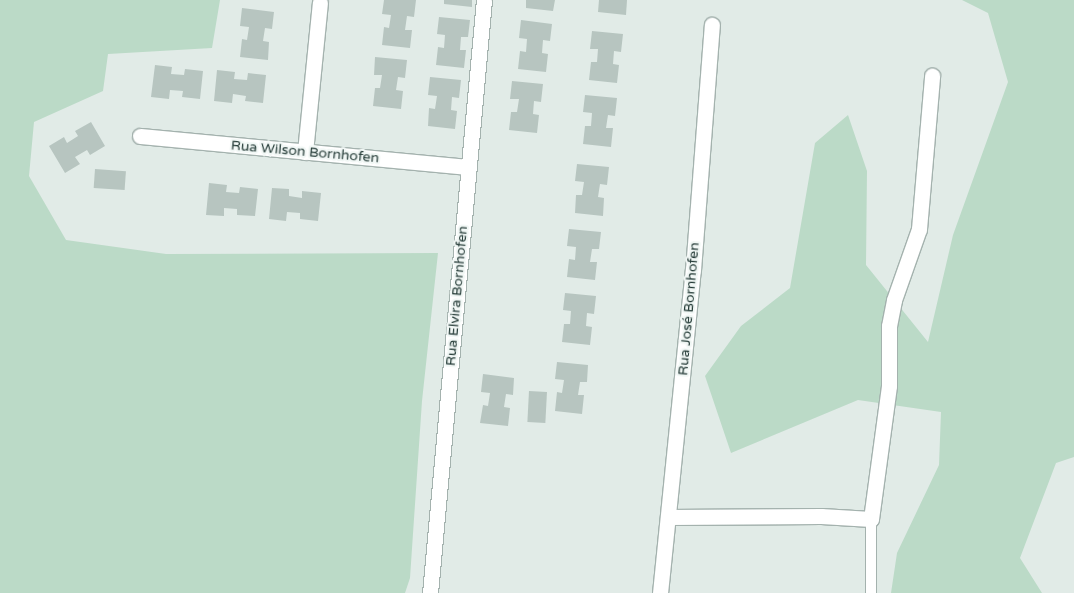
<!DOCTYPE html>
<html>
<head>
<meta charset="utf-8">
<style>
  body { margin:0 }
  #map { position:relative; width:1074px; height:593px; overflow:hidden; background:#e1ebe7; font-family:"Varela Round",sans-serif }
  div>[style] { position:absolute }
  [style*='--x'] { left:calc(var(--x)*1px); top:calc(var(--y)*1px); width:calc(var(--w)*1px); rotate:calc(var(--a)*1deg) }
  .green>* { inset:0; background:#bbdac7 }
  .building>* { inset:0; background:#b7c5c0; transform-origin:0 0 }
  .roads { filter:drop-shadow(1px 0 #a4b2ae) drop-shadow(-1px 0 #a4b2ae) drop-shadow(0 1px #a4b2ae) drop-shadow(0 -1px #a4b2ae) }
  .service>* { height:10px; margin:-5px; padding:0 5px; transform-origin:5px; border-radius:5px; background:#fff }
  .minor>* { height:15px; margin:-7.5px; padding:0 7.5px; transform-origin:7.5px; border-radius:7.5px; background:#fff }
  span { translate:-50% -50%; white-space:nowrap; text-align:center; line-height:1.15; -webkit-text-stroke:4.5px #f1f7f5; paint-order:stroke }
  .street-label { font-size:14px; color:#233a36 }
</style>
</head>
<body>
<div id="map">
  <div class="green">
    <i style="clip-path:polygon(0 0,220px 0,212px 48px,108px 54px,103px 91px,34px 122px,29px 176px,66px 240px,166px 254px,438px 253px,422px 401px,410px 578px,405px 593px,0 593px)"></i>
    <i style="clip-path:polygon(962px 0,1074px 0,1074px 457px,1056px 463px,1020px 558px,1042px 593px,891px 593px,897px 553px,939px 465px,941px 412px,858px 400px,731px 453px,705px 376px,741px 326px,790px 288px,815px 143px,848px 115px,867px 171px,866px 265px,928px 342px,953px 235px,1008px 82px,988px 13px)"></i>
  </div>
  <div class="building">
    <i style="clip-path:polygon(384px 0,416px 0,414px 17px,407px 16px,405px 30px,412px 30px,410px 48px,382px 45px,384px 27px,389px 28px,391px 15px,382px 14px)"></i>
    <i style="clip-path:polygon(444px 0,472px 0,472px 7px,444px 4px)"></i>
    <i style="clip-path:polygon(526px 0,555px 0,553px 11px,526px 8px)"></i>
    <i style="clip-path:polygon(599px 0,627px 0,626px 15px,598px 12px)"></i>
    <i style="clip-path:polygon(242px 8px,274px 12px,272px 29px,265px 28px,263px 41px,269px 42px,268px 60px,240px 57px,242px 39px,247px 40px,249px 27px,240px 26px)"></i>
    <i style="clip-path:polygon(439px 17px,470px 20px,468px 37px,461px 37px,460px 50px,466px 50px,464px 68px,436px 65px,438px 47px,444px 48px,445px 35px,437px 34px)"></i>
    <i style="clip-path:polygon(521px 20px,552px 24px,550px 41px,543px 40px,542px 53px,548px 54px,546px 72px,518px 69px,520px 51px,526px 52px,527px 39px,519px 38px)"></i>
    <i style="clip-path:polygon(592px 31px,623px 34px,621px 52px,614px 51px,613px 64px,619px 65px,617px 83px,589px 80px,591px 62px,597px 62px,598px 49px,590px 49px)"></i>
    <i style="clip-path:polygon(375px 57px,407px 60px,405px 78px,398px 77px,396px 90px,403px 91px,401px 109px,373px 106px,375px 88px,380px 88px,382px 75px,374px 75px)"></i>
    <i style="clip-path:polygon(155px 65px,172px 67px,171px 74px,184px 75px,185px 69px,203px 71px,200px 99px,182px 97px,183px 91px,170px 90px,169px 99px,151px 97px)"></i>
    <i style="clip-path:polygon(217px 70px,235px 72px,234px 79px,247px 80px,248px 73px,266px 75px,263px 103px,245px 101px,246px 96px,233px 94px,232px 103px,214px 101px)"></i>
    <i style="clip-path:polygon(430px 77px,461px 80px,459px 98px,452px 97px,451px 110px,457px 111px,455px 129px,428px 126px,429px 108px,435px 109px,437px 96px,428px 95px)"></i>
    <i style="clip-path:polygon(512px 81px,543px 84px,541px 102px,534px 101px,533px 114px,539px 115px,537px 133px,509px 130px,511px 112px,517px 112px,519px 99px,510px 99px)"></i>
    <i style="clip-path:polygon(585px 95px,617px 98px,615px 116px,608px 115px,606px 128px,613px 128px,611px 147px,583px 144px,585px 126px,591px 126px,592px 113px,583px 112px)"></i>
    <i style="clip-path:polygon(91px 122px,105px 146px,90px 155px,87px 150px,75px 157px,80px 164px,65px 173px,49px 146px,64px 137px,67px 143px,78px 136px,75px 131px)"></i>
    <i style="clip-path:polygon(577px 164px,609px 167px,607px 185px,600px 184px,598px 197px,604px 198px,603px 216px,575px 213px,576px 195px,582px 195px,584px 182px,575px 181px)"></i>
    <i style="left:95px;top:169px;width:31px;height:19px;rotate:4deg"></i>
    <i style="clip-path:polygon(209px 183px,227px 185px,226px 192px,239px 193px,240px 187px,258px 189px,255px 216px,237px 215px,237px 209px,224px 208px,224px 216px,206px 215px)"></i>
    <i style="clip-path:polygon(272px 188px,289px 189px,289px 196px,302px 198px,302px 191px,321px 193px,318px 221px,300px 219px,300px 213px,287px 212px,286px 221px,269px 219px)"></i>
    <i style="clip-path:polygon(569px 229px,601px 232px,599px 249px,592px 249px,590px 262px,597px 262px,595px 280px,567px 277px,569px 259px,575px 260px,576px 247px,567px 246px)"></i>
    <i style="clip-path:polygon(565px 293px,596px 296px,594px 314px,587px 313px,586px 326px,592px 327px,590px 345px,562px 342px,564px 324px,570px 324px,571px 311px,563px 310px)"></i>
    <i style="clip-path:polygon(557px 362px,588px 365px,587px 382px,580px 382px,578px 395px,584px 395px,582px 414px,555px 411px,557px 392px,562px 393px,564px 380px,555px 379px)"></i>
    <i style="clip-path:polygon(483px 374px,514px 378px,513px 395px,506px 394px,504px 407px,510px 408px,508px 426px,480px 423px,483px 405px,488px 406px,490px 393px,481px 392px)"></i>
    <i style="left:529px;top:391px;width:18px;height:31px;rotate:3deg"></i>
  </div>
  <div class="roads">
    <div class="service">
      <i style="--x:871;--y:593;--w:74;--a:-90"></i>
    </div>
    <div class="minor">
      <i style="--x:140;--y:136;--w:330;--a:5.4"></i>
      <i style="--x:305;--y:152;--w:150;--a:-84.3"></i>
      <i style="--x:668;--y:517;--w:153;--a:-0.4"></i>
      <i style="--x:821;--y:516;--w:50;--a:3.4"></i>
      <i style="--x:871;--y:519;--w:134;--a:-82.3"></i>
      <i style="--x:889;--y:386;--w:60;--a:-90"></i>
      <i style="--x:889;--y:326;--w:26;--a:-79"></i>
      <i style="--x:894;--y:300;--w:75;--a:-70.6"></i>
      <i style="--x:919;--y:229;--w:154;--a:-85.1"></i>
      <i style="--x:430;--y:593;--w:595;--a:-84.8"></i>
      <i style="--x:660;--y:593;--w:325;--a:-84.2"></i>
      <i style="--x:693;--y:270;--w:246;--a:-85.6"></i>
    </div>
  </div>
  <div class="street-label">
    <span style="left:305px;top:152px;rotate:5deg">Rua Wilson Bornhofen</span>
    <span style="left:457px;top:296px;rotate:-85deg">Rua Elvira Bornhofen</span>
    <span style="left:689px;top:309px;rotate:-85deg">Rua José Bornhofen</span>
  </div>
</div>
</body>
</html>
